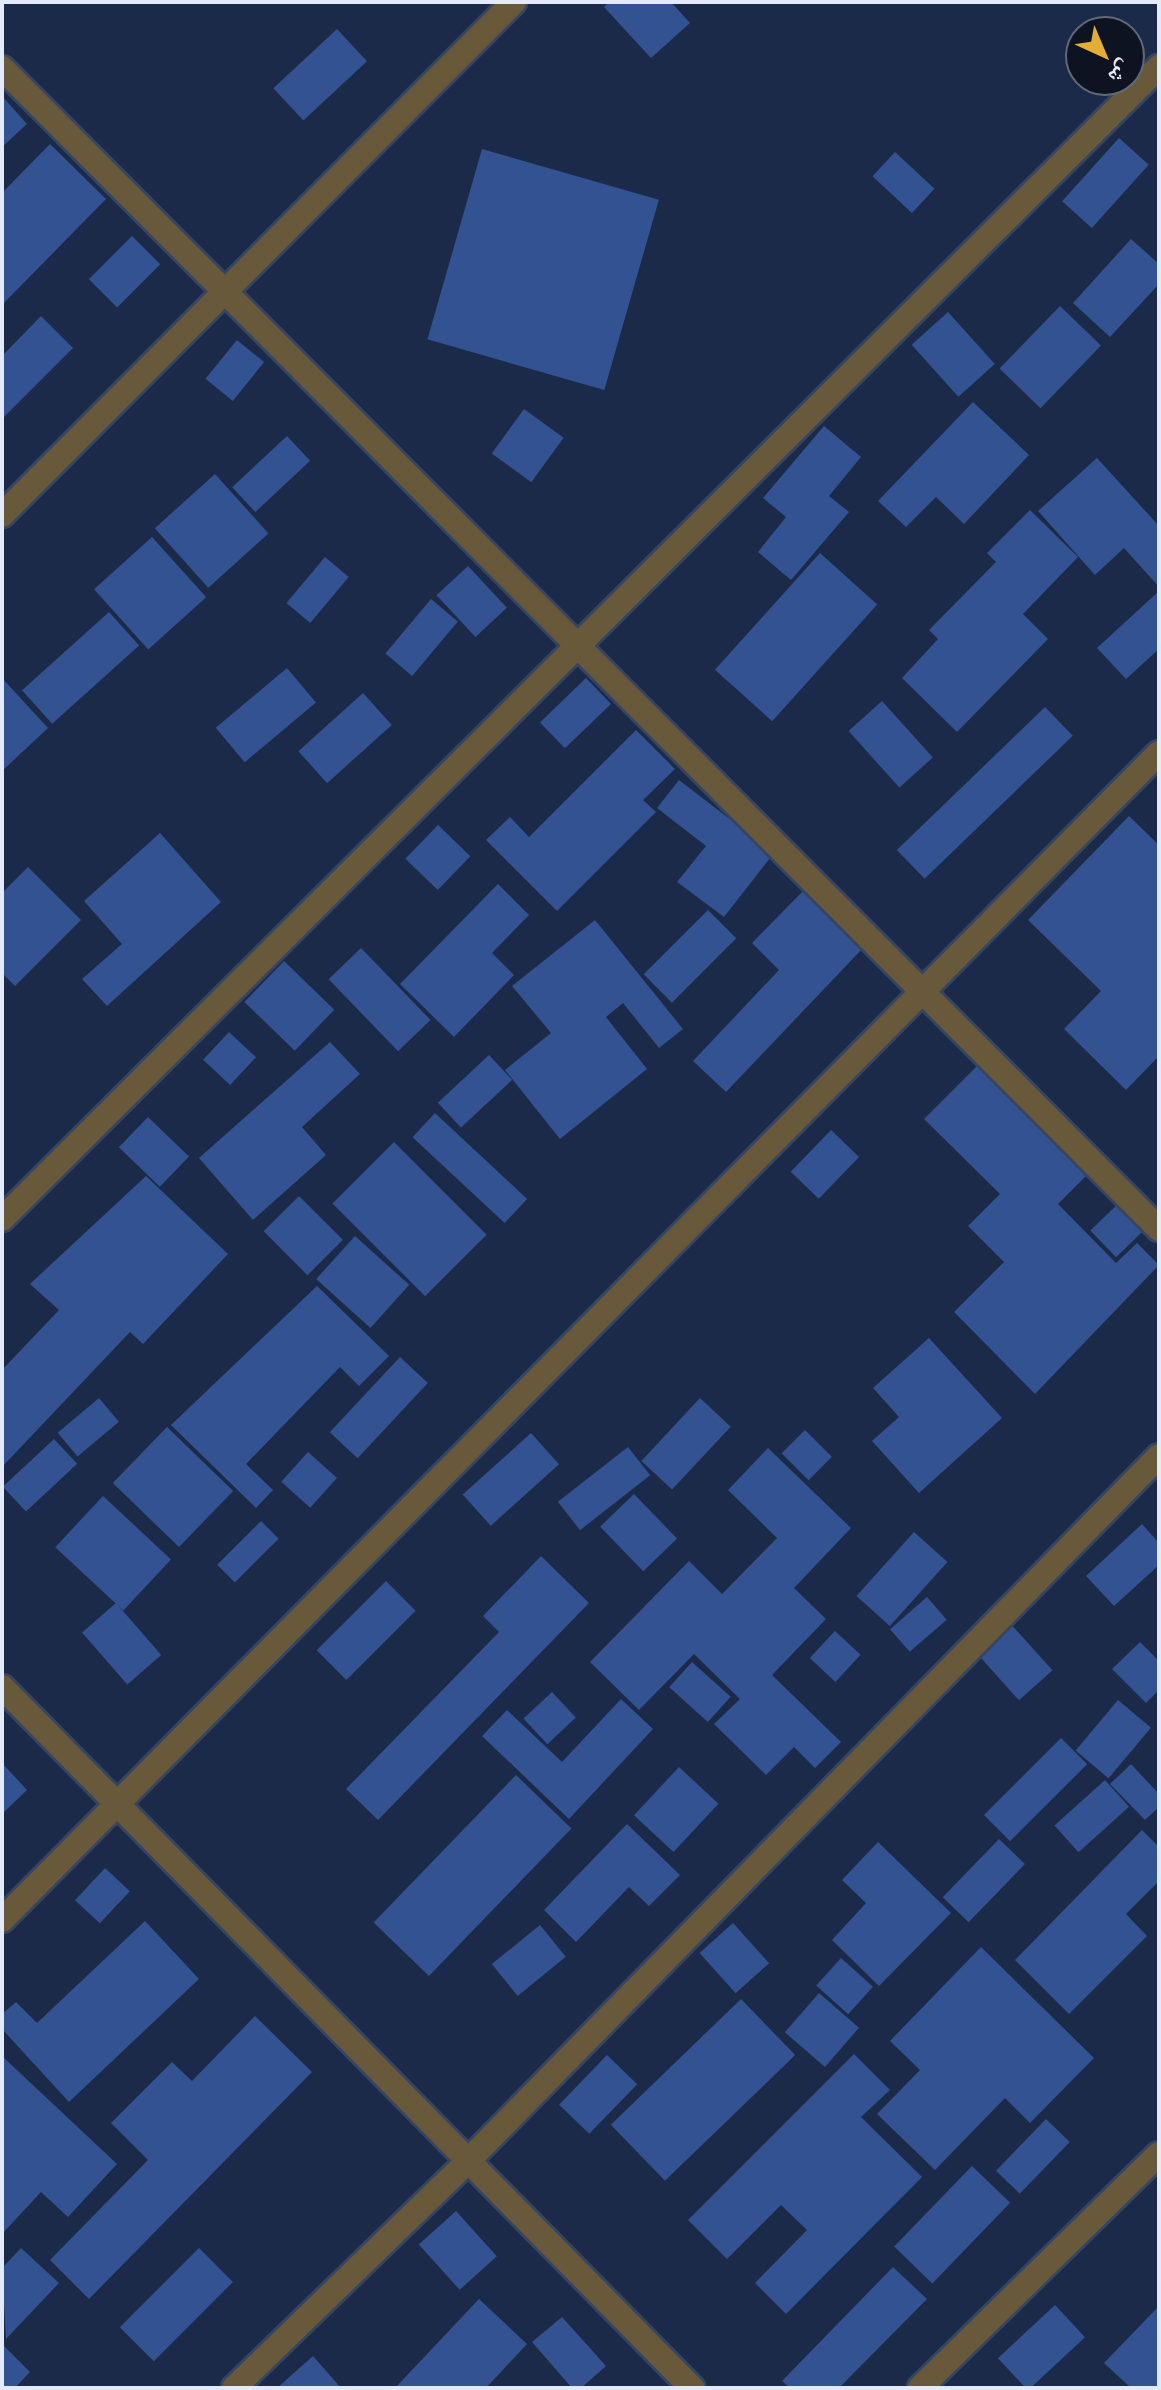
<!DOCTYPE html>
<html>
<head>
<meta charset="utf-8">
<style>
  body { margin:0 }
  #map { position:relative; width:1161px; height:2390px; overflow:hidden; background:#1b2a48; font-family:"Varela Round","Noto Naskh Arabic",sans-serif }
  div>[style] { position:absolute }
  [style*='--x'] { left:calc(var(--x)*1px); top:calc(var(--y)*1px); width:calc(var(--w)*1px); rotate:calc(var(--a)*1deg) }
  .building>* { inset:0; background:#335291; transform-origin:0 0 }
  .roads { filter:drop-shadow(2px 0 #374561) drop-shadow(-2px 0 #374561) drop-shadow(0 2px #374561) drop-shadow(0 -2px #374561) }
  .minor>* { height:24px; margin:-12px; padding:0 12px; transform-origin:12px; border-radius:12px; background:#69593b }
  span { translate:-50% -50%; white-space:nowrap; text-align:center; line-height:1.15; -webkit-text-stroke:7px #0d1321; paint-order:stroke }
  .frame { position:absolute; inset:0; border:4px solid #e3ebfb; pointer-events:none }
  .north { position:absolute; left:1065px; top:16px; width:80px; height:80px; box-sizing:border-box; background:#0d1321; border:2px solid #636978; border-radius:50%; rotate:136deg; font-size:22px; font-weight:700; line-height:32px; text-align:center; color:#e3ebfb }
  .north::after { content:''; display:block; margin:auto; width:28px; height:36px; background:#e3ae35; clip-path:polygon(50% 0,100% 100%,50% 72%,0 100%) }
</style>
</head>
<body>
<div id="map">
  <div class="building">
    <i style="clip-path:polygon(609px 2px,671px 2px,690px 23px,651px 58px,604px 7px)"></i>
    <i style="left:337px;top:29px;width:44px;height:87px;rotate:47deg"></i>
    <i style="clip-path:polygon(2px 96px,27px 124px,2px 147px)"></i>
    <i style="left:1119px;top:138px;width:40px;height:85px;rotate:42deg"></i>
    <i style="clip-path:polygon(50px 144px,106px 199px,2px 305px,2px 193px)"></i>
    <i style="left:482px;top:149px;width:184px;height:198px;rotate:16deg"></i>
    <i style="left:895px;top:152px;width:54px;height:33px;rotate:43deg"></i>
    <i style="left:132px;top:236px;width:40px;height:61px;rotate:45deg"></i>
    <i style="clip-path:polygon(1131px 239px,1159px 264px,1159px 284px,1110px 337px,1073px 303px)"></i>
    <i style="left:1060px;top:306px;width:57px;height:87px;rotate:44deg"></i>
    <i style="left:948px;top:312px;width:70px;height:49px;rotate:48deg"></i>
    <i style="clip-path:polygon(41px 316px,73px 348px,2px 419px,2px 356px)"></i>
    <i style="left:237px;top:340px;width:35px;height:50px;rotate:39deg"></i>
    <i style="clip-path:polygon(973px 402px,1029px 455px,964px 524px,936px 497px,906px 527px,878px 501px)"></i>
    <i style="left:524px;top:409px;width:49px;height:55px;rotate:36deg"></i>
    <i style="clip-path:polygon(824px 426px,861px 457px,829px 496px,849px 512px,791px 580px,758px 552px,786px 517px,763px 498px)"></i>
    <i style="left:287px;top:436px;width:34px;height:75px;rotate:47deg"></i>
    <i style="clip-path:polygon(1097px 458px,1159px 526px,1159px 587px,1124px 548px,1095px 575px,1038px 511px)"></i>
    <i style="left:215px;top:474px;width:80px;height:81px;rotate:48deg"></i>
    <i style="clip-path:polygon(1030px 510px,1078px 557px,1023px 614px,1048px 639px,957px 732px,902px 678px,938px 639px,929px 630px,996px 562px,987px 553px)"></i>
    <i style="left:152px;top:537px;width:81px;height:78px;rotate:48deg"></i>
    <i style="left:820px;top:553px;width:77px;height:157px;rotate:42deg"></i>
    <i style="left:325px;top:557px;width:31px;height:60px;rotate:40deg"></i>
    <i style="left:468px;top:566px;width:57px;height:43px;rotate:47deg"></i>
    <i style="clip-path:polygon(1159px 591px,1159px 649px,1126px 679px,1097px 648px)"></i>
    <i style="left:431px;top:599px;width:35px;height:71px;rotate:40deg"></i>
    <i style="left:109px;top:612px;width:45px;height:117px;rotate:48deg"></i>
    <i style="left:287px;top:668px;width:45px;height:93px;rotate:50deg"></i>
    <i style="clip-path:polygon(2px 678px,48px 728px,2px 771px)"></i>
    <i style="left:586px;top:678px;width:36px;height:64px;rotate:46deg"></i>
    <i style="left:363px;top:693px;width:43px;height:87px;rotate:48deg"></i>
    <i style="left:882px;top:701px;width:76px;height:45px;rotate:48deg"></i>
    <i style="left:1045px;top:707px;width:40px;height:206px;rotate:46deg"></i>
    <i style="clip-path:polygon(636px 730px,675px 769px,643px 800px,656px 812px,557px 911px,486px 840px,510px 817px,529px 837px)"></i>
    <i style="clip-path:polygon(679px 780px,774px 853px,724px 917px,677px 882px,706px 846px,657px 808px)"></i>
    <i style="clip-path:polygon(1129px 816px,1159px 845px,1159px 1056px,1126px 1090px,1064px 1029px,1101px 991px,1028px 920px)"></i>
    <i style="left:438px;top:825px;width:45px;height:47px;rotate:44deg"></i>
    <i style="clip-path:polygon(160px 833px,221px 902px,107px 1006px,82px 979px,122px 944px,84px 901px)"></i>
    <i style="clip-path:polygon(28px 867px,81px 920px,15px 986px,2px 973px,2px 893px)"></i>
    <i style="clip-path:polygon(498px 884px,529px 915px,492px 953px,514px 975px,454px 1037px,400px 984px)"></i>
    <i style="clip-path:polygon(805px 889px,864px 947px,726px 1092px,693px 1061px,779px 970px,752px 943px)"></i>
    <i style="left:708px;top:910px;width:40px;height:91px;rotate:45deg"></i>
    <i style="clip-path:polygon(595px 920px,683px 1029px,659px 1048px,623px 1003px,606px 1017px,647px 1069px,560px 1139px,505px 1070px,551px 1033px,512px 986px)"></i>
    <i style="left:361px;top:948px;width:100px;height:45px;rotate:46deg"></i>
    <i style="left:284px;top:961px;width:70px;height:57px;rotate:44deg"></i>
    <i style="left:229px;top:1032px;width:37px;height:38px;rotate:43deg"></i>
    <i style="clip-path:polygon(330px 1042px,360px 1074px,302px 1127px,326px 1155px,253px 1220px,199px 1158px)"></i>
    <i style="left:489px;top:1055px;width:34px;height:70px;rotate:47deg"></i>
    <i style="clip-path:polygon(980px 1063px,1089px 1173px,1058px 1204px,1116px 1263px,1137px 1243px,1159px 1265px,1035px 1394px,954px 1312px,1004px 1262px,968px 1226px,1000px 1194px,924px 1119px)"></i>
    <i style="left:435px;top:1113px;width:126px;height:33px;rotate:43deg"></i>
    <i style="left:148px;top:1117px;width:57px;height:42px;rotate:44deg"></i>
    <i style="left:831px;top:1130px;width:39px;height:58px;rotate:44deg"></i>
    <i style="left:394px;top:1142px;width:131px;height:87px;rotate:45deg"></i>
    <i style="clip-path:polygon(146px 1176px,228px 1254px,143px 1344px,130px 1332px,2px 1467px,2px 1370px,59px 1310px,30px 1284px)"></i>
    <i style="left:299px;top:1196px;width:62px;height:50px;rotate:45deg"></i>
    <i style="left:1122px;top:1200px;width:37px;height:44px;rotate:46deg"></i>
    <i style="left:355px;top:1236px;width:73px;height:58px;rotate:42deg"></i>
    <i style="clip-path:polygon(317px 1286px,389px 1356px,359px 1386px,340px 1367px,246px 1464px,273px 1490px,256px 1508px,171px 1425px)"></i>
    <i style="clip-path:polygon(929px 1338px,1002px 1418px,919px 1493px,872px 1441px,899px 1417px,873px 1388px)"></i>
    <i style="left:400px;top:1357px;width:38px;height:103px;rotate:43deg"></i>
    <i style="left:99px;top:1398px;width:31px;height:54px;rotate:50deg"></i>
    <i style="left:700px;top:1398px;width:42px;height:86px;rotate:43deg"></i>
    <i style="left:167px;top:1427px;width:92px;height:78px;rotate:44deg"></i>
    <i style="left:805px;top:1430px;width:38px;height:33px;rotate:45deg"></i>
    <i style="left:531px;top:1433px;width:42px;height:92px;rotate:48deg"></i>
    <i style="left:54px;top:1439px;width:34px;height:70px;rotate:47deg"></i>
    <i style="left:628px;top:1447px;width:36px;height:89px;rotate:52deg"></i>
    <i style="clip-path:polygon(768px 1448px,851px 1528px,794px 1588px,826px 1619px,772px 1675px,841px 1742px,815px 1768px,794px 1747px,766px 1775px,714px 1724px,740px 1699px,694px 1654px,639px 1710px,590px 1662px,689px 1561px,722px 1594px,777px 1538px,728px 1490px)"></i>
    <i style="left:308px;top:1452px;width:39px;height:40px;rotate:42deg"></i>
    <i style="left:634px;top:1494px;width:62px;height:47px;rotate:46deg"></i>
    <i style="left:103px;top:1496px;width:93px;height:70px;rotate:43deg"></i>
    <i style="left:261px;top:1521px;width:25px;height:62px;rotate:45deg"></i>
    <i style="clip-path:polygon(1142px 1524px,1159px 1543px,1159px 1565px,1114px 1606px,1086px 1576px)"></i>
    <i style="left:914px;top:1532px;width:45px;height:86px;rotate:42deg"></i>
    <i style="clip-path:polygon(541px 1556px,589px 1603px,378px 1820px,346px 1789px,499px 1632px,483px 1616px)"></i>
    <i style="left:386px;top:1581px;width:42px;height:98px;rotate:45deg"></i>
    <i style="left:927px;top:1597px;width:30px;height:49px;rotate:49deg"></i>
    <i style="left:116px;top:1603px;width:69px;height:45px;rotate:49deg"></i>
    <i style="left:1001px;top:1613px;width:77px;height:45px;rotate:48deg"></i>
    <i style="left:835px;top:1631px;width:35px;height:37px;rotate:43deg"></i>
    <i style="clip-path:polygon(1140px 1642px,1159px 1661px,1159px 1690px,1146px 1703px,1112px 1669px)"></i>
    <i style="left:692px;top:1662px;width:52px;height:34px;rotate:42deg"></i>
    <i style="left:552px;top:1692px;width:35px;height:39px;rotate:47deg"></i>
    <i style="clip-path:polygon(621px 1699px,653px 1729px,569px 1819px,482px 1736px,507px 1710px,562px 1762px)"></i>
    <i style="left:1118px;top:1700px;width:43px;height:66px;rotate:40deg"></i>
    <i style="left:1061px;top:1738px;width:37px;height:109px;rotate:45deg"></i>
    <i style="clip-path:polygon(2px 1763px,27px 1790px,2px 1814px)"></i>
    <i style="clip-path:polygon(1131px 1764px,1159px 1794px,1159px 1807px,1145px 1820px,1110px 1784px)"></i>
    <i style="left:679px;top:1767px;width:54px;height:66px;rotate:43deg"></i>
    <i style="left:516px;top:1775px;width:77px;height:205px;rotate:44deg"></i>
    <i style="left:1105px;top:1780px;width:36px;height:68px;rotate:48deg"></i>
    <i style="clip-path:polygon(627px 1824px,680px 1875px,649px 1906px,629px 1887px,576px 1942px,544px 1910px)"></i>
    <i style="clip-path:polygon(1142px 1830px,1159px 1847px,1159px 1881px,1126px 1914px,1147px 1936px,1069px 2014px,1015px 1960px)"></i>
    <i style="left:999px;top:1839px;width:36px;height:81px;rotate:44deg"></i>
    <i style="clip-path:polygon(878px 1842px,951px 1913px,879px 1986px,832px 1940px,866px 1903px,842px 1880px)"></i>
    <i style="left:105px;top:1868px;width:34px;height:44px;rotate:43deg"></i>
    <i style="clip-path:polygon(145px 1921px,199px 1979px,69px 2102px,2px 2029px,2px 2014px,16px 2002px,37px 2023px)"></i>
    <i style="left:733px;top:1923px;width:54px;height:45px;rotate:48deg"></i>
    <i style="left:540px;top:1925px;width:41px;height:62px;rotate:51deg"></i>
    <i style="clip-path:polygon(981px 1947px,1094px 2058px,1030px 2123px,1005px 2098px,935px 2170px,877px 2114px,920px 2070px,890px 2041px)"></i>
    <i style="left:841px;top:1958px;width:43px;height:37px;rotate:42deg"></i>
    <i style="left:819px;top:1993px;width:53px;height:52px;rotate:41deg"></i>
    <i style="left:741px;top:1999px;width:78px;height:181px;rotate:46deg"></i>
    <i style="clip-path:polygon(255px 2016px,312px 2072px,89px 2299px,50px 2260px,148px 2160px,111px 2123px,172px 2062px,192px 2081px)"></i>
    <i style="clip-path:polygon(854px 2054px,890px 2090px,861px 2117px,922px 2177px,786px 2314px,755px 2283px,807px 2230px,781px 2205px,727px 2259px,688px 2220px)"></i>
    <i style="left:607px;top:2055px;width:42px;height:69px;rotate:44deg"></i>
    <i style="clip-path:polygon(2px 2056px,117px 2164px,68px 2217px,41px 2192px,2px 2234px)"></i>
    <i style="left:1046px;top:2119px;width:33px;height:72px;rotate:44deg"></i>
    <i style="left:972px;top:2166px;width:53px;height:112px;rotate:44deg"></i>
    <i style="left:456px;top:2211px;width:61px;height:50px;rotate:48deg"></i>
    <i style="clip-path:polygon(21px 2248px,59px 2283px,6px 2339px,2px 2268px)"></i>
    <i style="left:199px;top:2248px;width:48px;height:112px;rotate:45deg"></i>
    <i style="clip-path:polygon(893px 2267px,927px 2299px,839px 2388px,790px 2388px,782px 2381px)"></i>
    <i style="clip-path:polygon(479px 2299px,527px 2344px,486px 2388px,395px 2388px)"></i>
    <i style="left:1055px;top:2305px;width:44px;height:78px;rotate:47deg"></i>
    <i style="clip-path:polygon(1159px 2306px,1159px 2388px,1131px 2388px,1104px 2363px)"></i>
    <i style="clip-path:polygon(562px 2317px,606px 2366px,581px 2388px,572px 2388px,532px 2342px)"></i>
    <i style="clip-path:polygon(2px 2344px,30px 2372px,15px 2388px,2px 2388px)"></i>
    <i style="clip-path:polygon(313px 2356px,341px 2388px,277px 2388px)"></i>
  </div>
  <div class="roads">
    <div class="minor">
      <i style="--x:2;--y:68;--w:1639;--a:45.1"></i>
      <i style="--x:2;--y:515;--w:725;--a:-45.06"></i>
      <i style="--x:2;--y:1219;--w:1633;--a:-44.88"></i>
      <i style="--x:2;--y:1687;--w:984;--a:45.45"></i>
      <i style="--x:2;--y:1920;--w:1643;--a:-45.25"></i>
      <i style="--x:234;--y:2388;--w:326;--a:-44.1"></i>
      <i style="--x:468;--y:2161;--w:987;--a:-45.57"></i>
      <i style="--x:920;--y:2388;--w:334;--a:-44.4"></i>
    </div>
  </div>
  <div class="frame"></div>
  <div class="north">ش</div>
</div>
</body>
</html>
